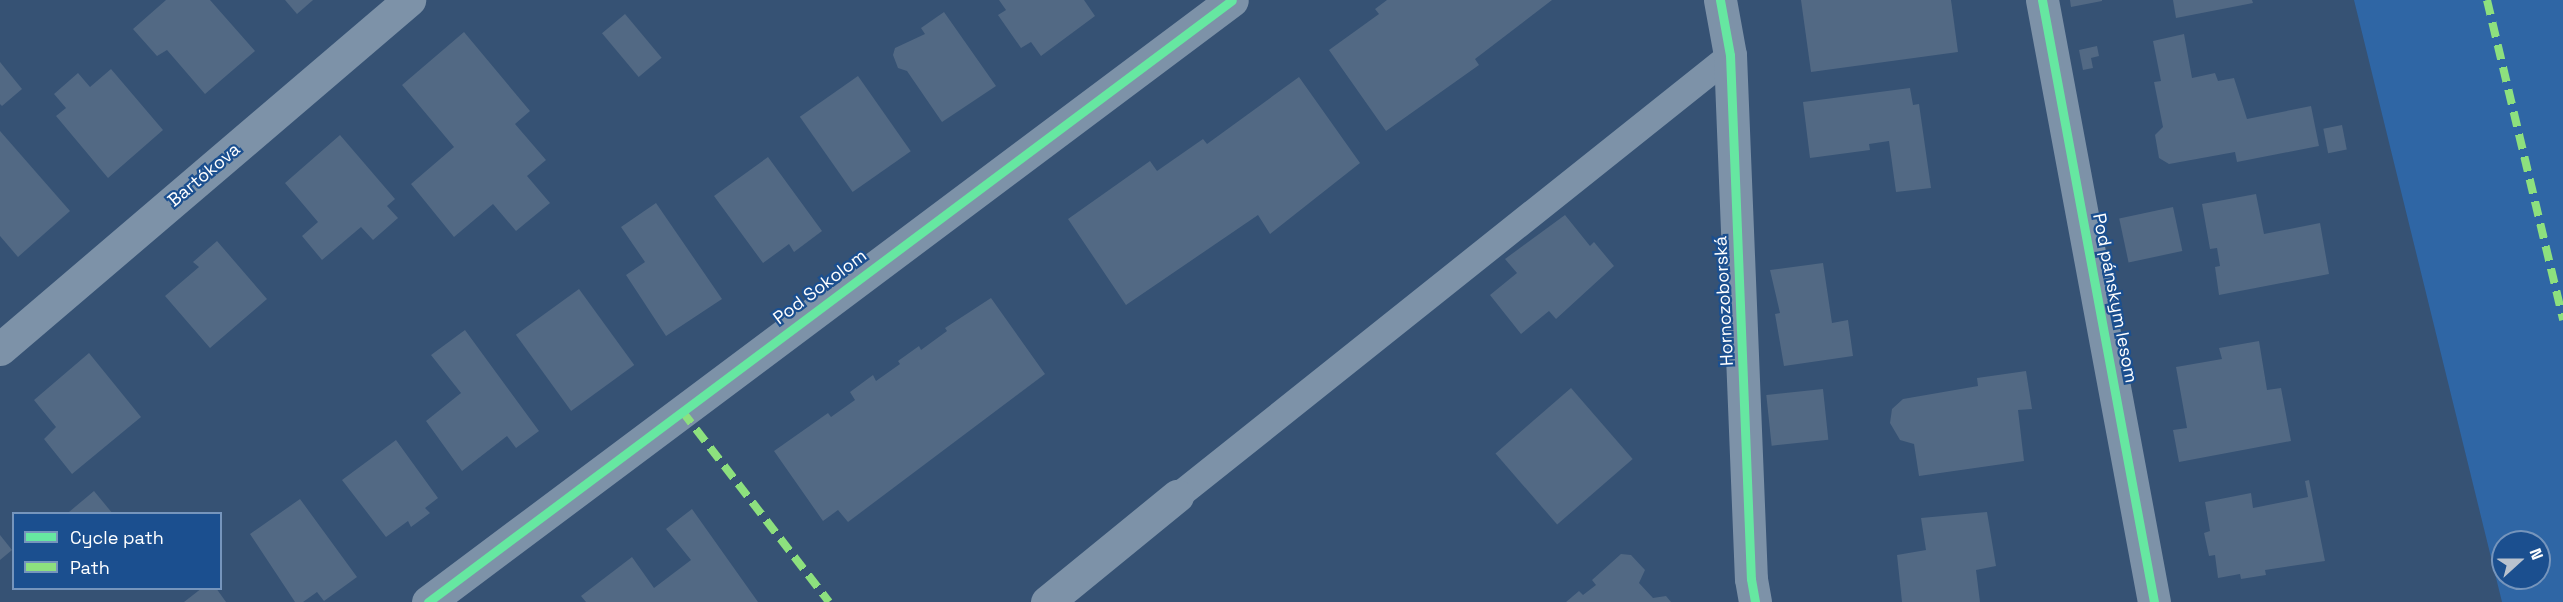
<!DOCTYPE html>
<html>
<head>
<meta charset="utf-8">
<style>
  body { margin:0 }
  #map { position:relative; width:2563px; height:602px; overflow:hidden; background:#365274; font-family:"Space Grotesk",sans-serif }
  div>[style] { position:absolute }
  [style*='--x'] { left:calc(var(--x)*1px); top:calc(var(--y)*1px); width:calc(var(--w)*1px); rotate:calc(var(--a)*1deg) }
  .green>* { inset:0; background:#2f66a5 }
  .building>* { inset:0; background:#526984; transform-origin:0 0 }
  .lane>* { height:27px; margin:-13.5px; padding:0 13.5px; transform-origin:13.5px; border-radius:13.5px; background:#7d92a8 }
  .street>* { height:33px; margin:-16.5px; padding:0 16.5px; transform-origin:16.5px; border-radius:16.5px; background:#7d92a8 }
  .quiet>* { height:8px; margin-top:-4px; transform-origin:0; background:repeating-linear-gradient(90deg,#8de07e 0 15px,transparent 0 23px) }
  .cycleway>* { height:9px; margin:-4.5px; padding:0 4.5px; transform-origin:4.5px; border-radius:4.5px; background:#66e7a1 }
  span { translate:-50% -50%; white-space:nowrap; text-align:center; line-height:1.15; -webkit-text-stroke:4.5px #1b4f8f; paint-order:stroke }
  .street-label { font-size:18px; color:#fff }
  .legend { position:absolute; left:12px; top:512px; width:210px; height:78px; box-sizing:border-box; background:#1b4f8f; border:2px solid #7695bc; margin:0; padding:8px 10px; list-style:none; font-size:18px; color:#fff }
  .legend li { display:flex; align-items:center; gap:12px; height:30px }
  .legend b { width:30px; border:2px solid #7695bc }
  .north { position:absolute; left:2491px; top:530px; width:60px; height:60px; box-sizing:border-box; background:#1b4f8f; border:2px solid #7695bc; border-radius:50%; rotate:69deg; font-size:16px; font-weight:700; line-height:24px; text-align:center; color:#fff }
  .north::after { content:''; display:block; margin:auto; width:21px; height:27px; background:#b9c2ce; clip-path:polygon(50% 0,100% 100%,50% 72%,0 100%) }
</style>
</head>
<body>
<div id="map">
  <div class="green">
    <i style="clip-path:polygon(evenodd,2354px 0,2563px 0,2563px 602px,2502px 602px,2354px 0,2503px 542px,2539px 542px,2539px 578px,2503px 578px,2503px 542px)"></i>
  </div>
  <div class="building">
    <i style="clip-path:polygon(166px 0,210px 0,255px 51px,205px 94px,167px 50px,157px 56px,133px 29px)"></i>
    <i style="clip-path:polygon(285px 0,313px 0,297px 14px)"></i>
    <i style="clip-path:polygon(999px 0,1084px 0,1095px 16px,1041px 56px,1031px 42px,1021px 48px,998px 15px,1006px 10px)"></i>
    <i style="clip-path:polygon(1387px 0,1552px 0,1475px 59px,1479px 65px,1386px 131px,1329px 50px,1379px 14px,1375px 9px)"></i>
    <i style="clip-path:polygon(1801px 0,1951px 0,1958px 52px,1811px 72px)"></i>
    <i style="clip-path:polygon(2070px 0,2102px 0,2102px 1px,2071px 7px)"></i>
    <i style="clip-path:polygon(2173px 0,2252px 0,2253px 3px,2176px 18px)"></i>
    <i style="clip-path:polygon(944px 12px,996px 86px,942px 122px,907px 71px,898px 68px,893px 55px,895px 48px,925px 34px,921px 28px)"></i>
    <i style="left:625px;top:14px;width:57px;height:30px;rotate:50deg"></i>
    <i style="clip-path:polygon(464px 32px,530px 111px,515px 124px,546px 160px,527px 176px,550px 203px,516px 231px,493px 204px,454px 237px,411px 184px,454px 147px,402px 85px)"></i>
    <i style="clip-path:polygon(2184px 34px,2192px 78px,2215px 73px,2218px 81px,2234px 78px,2247px 119px,2311px 106px,2319px 146px,2237px 162px,2235px 152px,2169px 164px,2159px 158px,2155px 135px,2163px 127px,2154px 82px,2161px 81px,2153px 41px)"></i>
    <i style="clip-path:polygon(2097px 46px,2099px 56px,2091px 58px,2093px 68px,2083px 70px,2079px 50px)"></i>
    <i style="clip-path:polygon(0 62px,22px 89px,2px 106px,0 104px)"></i>
    <i style="clip-path:polygon(111px 69px,163px 130px,108px 178px,56px 116px,66px 108px,54px 94px,78px 73px,90px 87px)"></i>
    <i style="left:858px;top:76px;width:92px;height:71px;rotate:55deg"></i>
    <i style="clip-path:polygon(1299px 77px,1360px 163px,1270px 234px,1258px 215px,1126px 305px,1068px 219px,1150px 161px,1157px 171px,1203px 139px,1207px 144px)"></i>
    <i style="clip-path:polygon(1910px 88px,1913px 105px,1919px 104px,1931px 188px,1896px 192px,1889px 141px,1869px 144px,1870px 150px,1810px 158px,1803px 102px)"></i>
    <i style="left:2342px;top:125px;width:25px;height:19px;rotate:79deg"></i>
    <i style="clip-path:polygon(0 131px,70px 211px,18px 257px,0 236px)"></i>
    <i style="clip-path:polygon(340px 135px,395px 199px,387px 206px,398px 218px,373px 240px,361px 227px,322px 260px,302px 236px,318px 222px,285px 183px)"></i>
    <i style="clip-path:polygon(768px 157px,822px 231px,794px 252px,789px 244px,763px 263px,714px 196px)"></i>
    <i style="clip-path:polygon(2256px 194px,2264px 234px,2320px 223px,2329px 274px,2219px 295px,2215px 267px,2220px 266px,2217px 248px,2210px 249px,2202px 204px)"></i>
    <i style="clip-path:polygon(656px 203px,722px 299px,666px 336px,626px 275px,645px 262px,621px 227px)"></i>
    <i style="left:2173px;top:207px;width:45px;height:55px;rotate:78deg"></i>
    <i style="clip-path:polygon(1565px 215px,1590px 246px,1594px 242px,1614px 266px,1556px 319px,1549px 311px,1521px 334px,1490px 295px,1517px 273px,1505px 259px)"></i>
    <i style="clip-path:polygon(217px 241px,267px 299px,210px 348px,165px 296px,199px 267px,193px 262px)"></i>
    <i style="clip-path:polygon(1823px 263px,1832px 323px,1848px 320px,1853px 356px,1784px 366px,1775px 314px,1780px 313px,1770px 270px)"></i>
    <i style="left:579px;top:289px;width:94px;height:78px;rotate:54deg"></i>
    <i style="clip-path:polygon(991px 298px,1045px 374px,848px 522px,838px 510px,823px 521px,774px 451px,828px 413px,831px 417px,855px 400px,850px 392px,873px 375px,876px 381px,900px 364px,898px 361px,919px 346px,921px 350px,947px 331px,945px 328px)"></i>
    <i style="clip-path:polygon(465px 330px,539px 431px,516px 448px,507px 436px,462px 471px,426px 421px,461px 393px,431px 355px)"></i>
    <i style="clip-path:polygon(2259px 341px,2267px 390px,2281px 388px,2291px 441px,2179px 462px,2173px 430px,2187px 428px,2176px 367px,2222px 359px,2219px 348px)"></i>
    <i style="clip-path:polygon(89px 353px,141px 417px,72px 474px,44px 439px,56px 427px,34px 400px)"></i>
    <i style="clip-path:polygon(2026px 371px,2032px 409px,2018px 410px,2024px 461px,1919px 476px,1914px 444px,1900px 440px,1890px 423px,1892px 409px,1903px 399px,1978px 386px,1977px 378px)"></i>
    <i style="left:1571px;top:388px;width:94px;height:100px;rotate:49deg"></i>
    <i style="left:1823px;top:389px;width:51px;height:57px;rotate:84deg"></i>
    <i style="clip-path:polygon(396px 440px,438px 498px,425px 508px,430px 513px,411px 527px,408px 521px,386px 537px,342px 480px)"></i>
    <i style="clip-path:polygon(2309px 480px,2325px 561px,2265px 570px,2266px 575px,2241px 579px,2240px 574px,2218px 578px,2215px 555px,2209px 556px,2204px 533px,2210px 531px,2205px 502px,2251px 493px,2253px 508px,2308px 497px,2305px 481px)"></i>
    <i style="clip-path:polygon(94px 491px,113px 514px,70px 514px,69px 512px)"></i>
    <i style="clip-path:polygon(300px 499px,357px 577px,324px 601px,317px 592px,303px 602px,295px 602px,250px 534px)"></i>
    <i style="clip-path:polygon(692px 509px,758px 602px,586px 602px,581px 596px,632px 557px,654px 588px,691px 560px,666px 529px)"></i>
    <i style="clip-path:polygon(1987px 512px,1996px 566px,1976px 570px,1980px 602px,1902px 602px,1897px 555px,1926px 550px,1921px 518px)"></i>
    <i style="clip-path:polygon(0 535px,12px 550px,0 560px)"></i>
    <i style="clip-path:polygon(1621px 554px,1631px 555px,1645px 570px,1639px 583px,1653px 598px,1666px 596px,1671px 602px,1566px 602px,1579px 591px,1583px 595px,1596px 585px,1592px 580px)"></i>
    <i style="clip-path:polygon(202px 588px,216px 588px,226px 602px,184px 602px)"></i>
  </div>
  <div class="lane">
    <i style="--x:1177;--y:496;--w:707;--a:-38.57"></i>
  </div>
  <div class="street">
    <i style="--x:1720;--y:0;--w:56;--a:79.7"></i>
    <i style="--x:1730;--y:55;--w:524;--a:87.71"></i>
    <i style="--x:1751;--y:579;--w:23;--a:80"></i>
    <i style="--x:2042;--y:0;--w:612;--a:79.46"></i>
    <i style="--x:0;--y:349;--w:538;--a:-40.47"></i>
    <i style="--x:428;--y:602;--w:1004;--a:-36.82"></i>
    <i style="--x:1047;--y:602;--w:168;--a:-39.2"></i>
  </div>
  <div class="quiet">
    <i style="--x:2487;--y:0;--w:329;--a:76.6"></i>
    <i style="--x:682;--y:411;--w:241;--a:52.4"></i>
  </div>
  <div class="cycleway">
    <i style="--x:1720;--y:0;--w:56;--a:79.7"></i>
    <i style="--x:1730;--y:55;--w:524;--a:87.71"></i>
    <i style="--x:1751;--y:579;--w:23;--a:80"></i>
    <i style="--x:2042;--y:0;--w:612;--a:79.46"></i>
    <i style="--x:428;--y:602;--w:1004;--a:-36.82"></i>
  </div>
  <div class="street-label">
    <span style="left:204px;top:175px;rotate:-40deg">Bartókova</span>
    <span style="left:820px;top:287px;rotate:-37deg">Pod Sokolom</span>
    <span style="left:2115px;top:298px;rotate:79deg">Pod pánskym lesom</span>
    <span style="left:1724px;top:301px;rotate:-93deg">Hornozoborská</span>
  </div>
  <ul class="legend">
  <li><b style="height:8px;background:#66e7a1"></b>Cycle path</li>
  <li><b style="height:8px;background:#8de07e"></b>Path</li>
  </ul>
  <div class="north">N</div>
</div>
</body>
</html>
